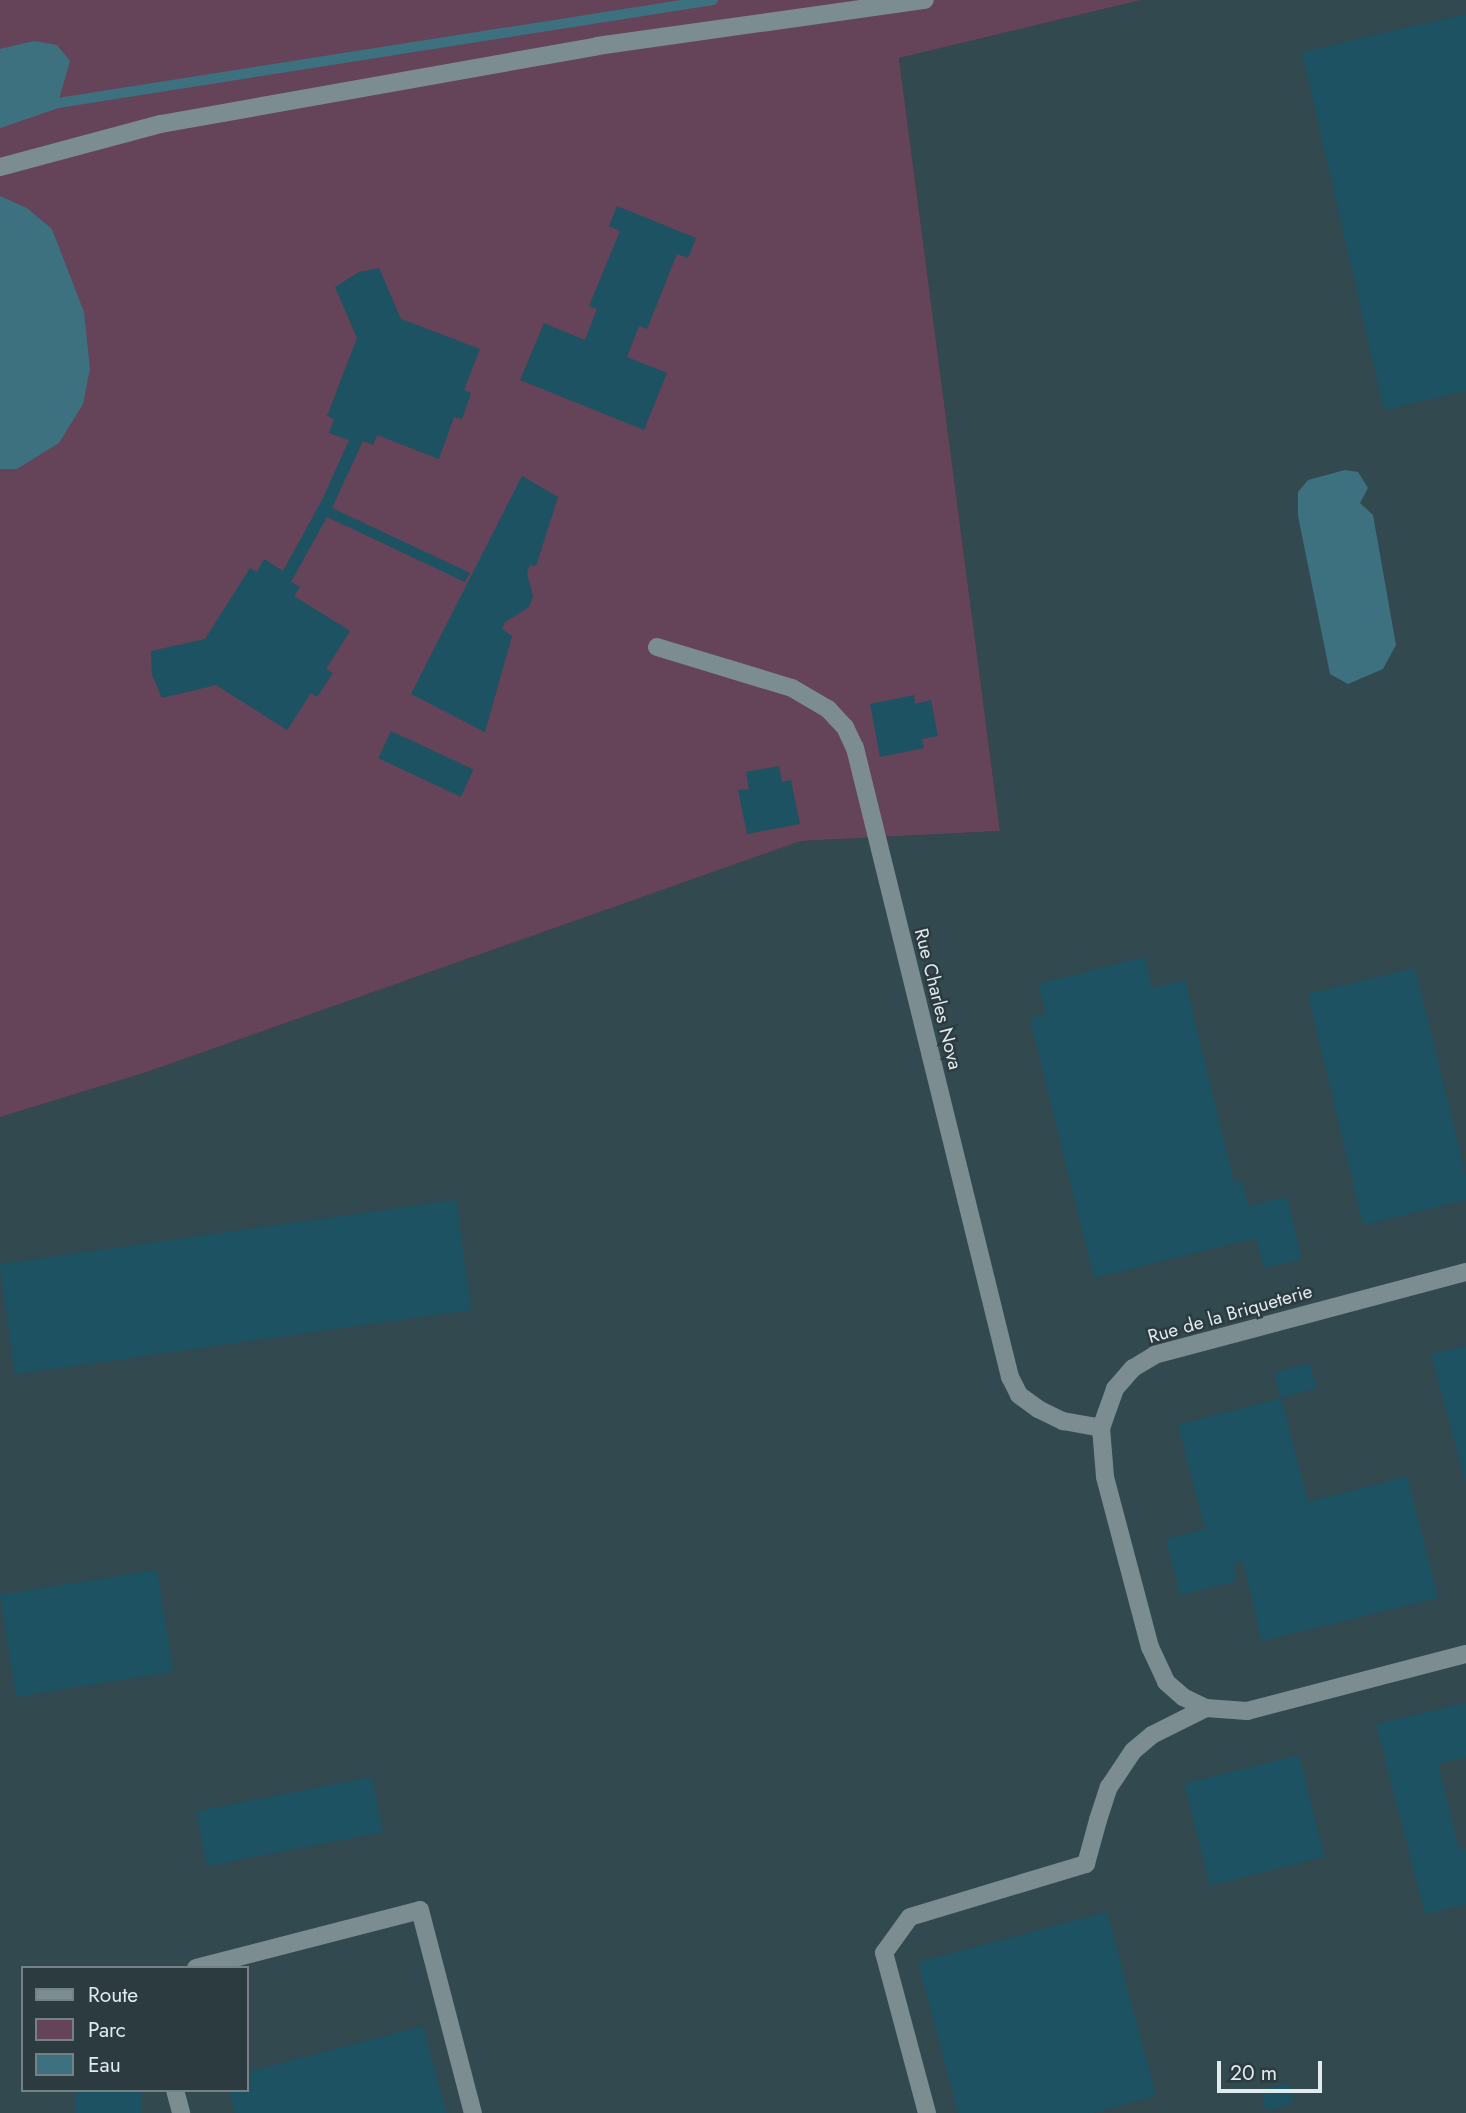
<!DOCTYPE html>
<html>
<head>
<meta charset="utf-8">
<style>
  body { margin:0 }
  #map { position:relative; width:1466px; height:2113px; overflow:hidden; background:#2c3b3f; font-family:Jost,sans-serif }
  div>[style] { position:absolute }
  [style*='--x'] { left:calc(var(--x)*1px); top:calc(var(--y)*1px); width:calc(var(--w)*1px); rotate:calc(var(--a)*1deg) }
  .built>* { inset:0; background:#324950 }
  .green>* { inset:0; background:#654358 }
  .water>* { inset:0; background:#3d7180 }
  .stream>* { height:10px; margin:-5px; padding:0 5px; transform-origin:5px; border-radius:5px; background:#3d7180 }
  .building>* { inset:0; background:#1c5261; transform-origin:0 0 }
  .lane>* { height:18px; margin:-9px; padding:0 9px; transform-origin:9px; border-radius:9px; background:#7c8d92 }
  .street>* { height:18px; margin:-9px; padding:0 9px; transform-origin:9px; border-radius:9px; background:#7c8d92 }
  span { translate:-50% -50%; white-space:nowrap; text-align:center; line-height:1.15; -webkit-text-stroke:5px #2c3b3f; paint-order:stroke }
  .street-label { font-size:19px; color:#e1eaed }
  .legend { position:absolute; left:21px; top:1966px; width:228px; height:126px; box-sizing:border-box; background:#2c3b3f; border:2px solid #748185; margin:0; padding:9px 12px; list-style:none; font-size:21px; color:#e1eaed }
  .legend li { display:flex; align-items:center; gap:14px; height:35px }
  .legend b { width:35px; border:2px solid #748185 }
  .scale { position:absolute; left:1217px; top:2061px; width:105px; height:32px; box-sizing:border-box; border:4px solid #e1eaed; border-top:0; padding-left:9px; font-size:21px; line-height:24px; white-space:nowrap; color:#e1eaed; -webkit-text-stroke:5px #2c3b3f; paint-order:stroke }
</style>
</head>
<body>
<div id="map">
  <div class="built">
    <i style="clip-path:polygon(evenodd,1141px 0,1466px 0,1466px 2113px,0 2113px,0 1117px,144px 1073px,801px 841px,1000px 831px,899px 58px,1141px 0,23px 1968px,247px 1968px,247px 2090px,23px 2090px,23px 1968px)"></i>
  </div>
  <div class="green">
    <i style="clip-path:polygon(0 0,1141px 0,899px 58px,1000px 831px,801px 841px,144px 1073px,0 1117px)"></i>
  </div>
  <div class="water">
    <i style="clip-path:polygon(34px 41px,57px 45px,70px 61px,58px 103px,0 123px,0 49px)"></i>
    <i style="clip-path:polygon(0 196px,27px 208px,52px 229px,84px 312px,90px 369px,83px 404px,59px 443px,17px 469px,0 469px)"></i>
    <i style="clip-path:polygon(1345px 470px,1358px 472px,1368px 488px,1360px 503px,1373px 515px,1396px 645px,1383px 669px,1348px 684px,1330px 674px,1298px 516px,1298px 492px,1308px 480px)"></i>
  </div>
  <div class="stream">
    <i style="--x:0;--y:123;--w:61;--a:-19"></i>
    <i style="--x:58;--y:103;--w:663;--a:-8.94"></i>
  </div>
  <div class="building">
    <i style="clip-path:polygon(1466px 14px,1466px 391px,1384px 410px,1302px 52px)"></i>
    <i style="clip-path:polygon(617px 206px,696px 238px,688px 258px,677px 254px,647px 329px,639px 326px,627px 357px,667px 373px,644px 430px,520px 380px,544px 323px,585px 340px,597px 309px,589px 306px,620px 231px,609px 226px)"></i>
    <i style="clip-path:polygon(379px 268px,401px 319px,480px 349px,464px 390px,471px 393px,462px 419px,454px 417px,439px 459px,377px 435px,373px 445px,363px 441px,332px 508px,470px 573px,465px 582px,327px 517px,291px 582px,300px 587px,294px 596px,350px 631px,326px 669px,333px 673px,317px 697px,311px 693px,287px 730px,216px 685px,162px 698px,152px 675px,151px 651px,205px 639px,250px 568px,257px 572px,264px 559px,283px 571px,323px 498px,349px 440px,329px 433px,334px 419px,327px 416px,357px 338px,335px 287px,359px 272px)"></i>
    <i style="clip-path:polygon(522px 476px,558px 497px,536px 566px,530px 565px,527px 573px,533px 596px,529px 607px,505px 622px,502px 629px,512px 636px,485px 732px,411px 694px)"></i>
    <i style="clip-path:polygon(914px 695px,915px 704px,931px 700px,938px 736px,922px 739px,924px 748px,880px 757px,870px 704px)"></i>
    <i style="left:391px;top:731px;width:91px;height:30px;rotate:25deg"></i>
    <i style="clip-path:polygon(779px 766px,782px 782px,791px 780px,800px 824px,747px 834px,738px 790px,749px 789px,746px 772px)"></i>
    <i style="clip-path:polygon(1145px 957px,1152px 988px,1185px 980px,1234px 1182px,1242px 1180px,1248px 1206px,1287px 1197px,1302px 1259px,1264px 1268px,1256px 1238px,1094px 1278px,1030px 1018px,1046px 1014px,1038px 984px)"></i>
    <i style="clip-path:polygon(1415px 968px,1466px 1176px,1466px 1200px,1363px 1225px,1308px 994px)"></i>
    <i style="left:456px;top:1200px;width:111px;height:461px;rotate:82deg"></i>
    <i style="clip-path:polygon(1466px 1346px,1466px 1480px,1465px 1481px,1431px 1354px)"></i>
    <i style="clip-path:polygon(1310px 1363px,1316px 1388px,1281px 1398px,1308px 1502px,1407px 1476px,1438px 1598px,1262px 1641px,1243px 1562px,1233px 1564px,1237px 1581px,1180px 1595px,1166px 1539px,1205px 1529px,1178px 1425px,1281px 1398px,1274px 1373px)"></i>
    <i style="left:157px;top:1570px;width:103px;height:159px;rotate:81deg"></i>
    <i style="clip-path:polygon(1466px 1703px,1466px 1757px,1438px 1764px,1459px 1850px,1466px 1849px,1466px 1904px,1425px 1914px,1376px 1724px)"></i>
    <i style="left:1299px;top:1755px;width:105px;height:118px;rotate:76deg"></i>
    <i style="left:372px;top:1777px;width:56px;height:179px;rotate:79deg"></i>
    <i style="clip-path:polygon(1107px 1912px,1156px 2096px,1093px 2113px,958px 2113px,918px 1962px)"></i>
    <i style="clip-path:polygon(423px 2026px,447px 2113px,235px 2113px,229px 2090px,247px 2090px,247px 2072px)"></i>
    <i style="left:1288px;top:2083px;width:21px;height:28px;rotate:76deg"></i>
    <i style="left:75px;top:2090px;width:67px;height:23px"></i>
  </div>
  <div class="lane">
    <i style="--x:0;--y:167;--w:167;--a:-15"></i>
    <i style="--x:161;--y:124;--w:443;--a:-10.1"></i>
    <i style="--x:597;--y:46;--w:331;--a:-8"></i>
    <i style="--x:196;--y:1968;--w:231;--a:-14.5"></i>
    <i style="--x:420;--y:1910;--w:210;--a:75.4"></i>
    <i style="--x:175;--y:2090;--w:24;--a:75"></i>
    <i style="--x:927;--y:2113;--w:166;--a:-105"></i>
    <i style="--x:884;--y:1953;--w:44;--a:-54.2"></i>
    <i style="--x:910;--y:1917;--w:184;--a:-16.8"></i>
    <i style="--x:1086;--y:1864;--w:46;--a:-74.7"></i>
  </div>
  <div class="street">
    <i style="--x:657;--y:647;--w:141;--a:16.9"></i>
    <i style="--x:792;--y:688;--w:42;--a:30.3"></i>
    <i style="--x:828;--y:709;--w:25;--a:47"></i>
    <i style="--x:845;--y:727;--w:23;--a:65"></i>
    <i style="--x:855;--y:748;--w:648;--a:76.16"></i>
    <i style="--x:1010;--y:1377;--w:20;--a:63"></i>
    <i style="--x:1019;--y:1395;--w:24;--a:36"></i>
    <i style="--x:1038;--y:1409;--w:28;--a:26"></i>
    <i style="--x:1063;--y:1421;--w:39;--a:10"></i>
    <i style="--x:1466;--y:1272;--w:322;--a:165.1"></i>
    <i style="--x:1155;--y:1355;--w:26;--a:149"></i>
    <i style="--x:1133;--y:1368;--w:28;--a:131"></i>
    <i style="--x:1115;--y:1389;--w:41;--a:109.7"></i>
    <i style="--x:1101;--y:1428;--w:49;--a:85.3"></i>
    <i style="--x:1105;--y:1477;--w:176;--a:75.2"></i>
    <i style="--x:1150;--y:1647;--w:38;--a:65"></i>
    <i style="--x:1166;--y:1682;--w:23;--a:41"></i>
    <i style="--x:1183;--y:1697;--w:25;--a:26"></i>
    <i style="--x:1206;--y:1708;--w:41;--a:4.2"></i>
    <i style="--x:1247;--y:1711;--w:226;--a:-14.6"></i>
    <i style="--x:1098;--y:1820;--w:35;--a:-72"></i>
    <i style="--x:1109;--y:1787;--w:43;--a:-56.3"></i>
    <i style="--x:1133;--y:1751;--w:25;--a:-40"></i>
    <i style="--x:1152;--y:1735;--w:60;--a:-26.6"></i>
  </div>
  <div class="street-label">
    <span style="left:938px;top:999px;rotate:76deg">Rue Charles Nova</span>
    <span style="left:1230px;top:1314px;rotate:-16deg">Rue de la Briqueterie</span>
  </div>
  <ul class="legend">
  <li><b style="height:9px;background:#7c8d92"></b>Route</li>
  <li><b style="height:19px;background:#654358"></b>Parc</li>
  <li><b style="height:19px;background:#3d7180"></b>Eau</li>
  </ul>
  <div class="scale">20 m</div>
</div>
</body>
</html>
